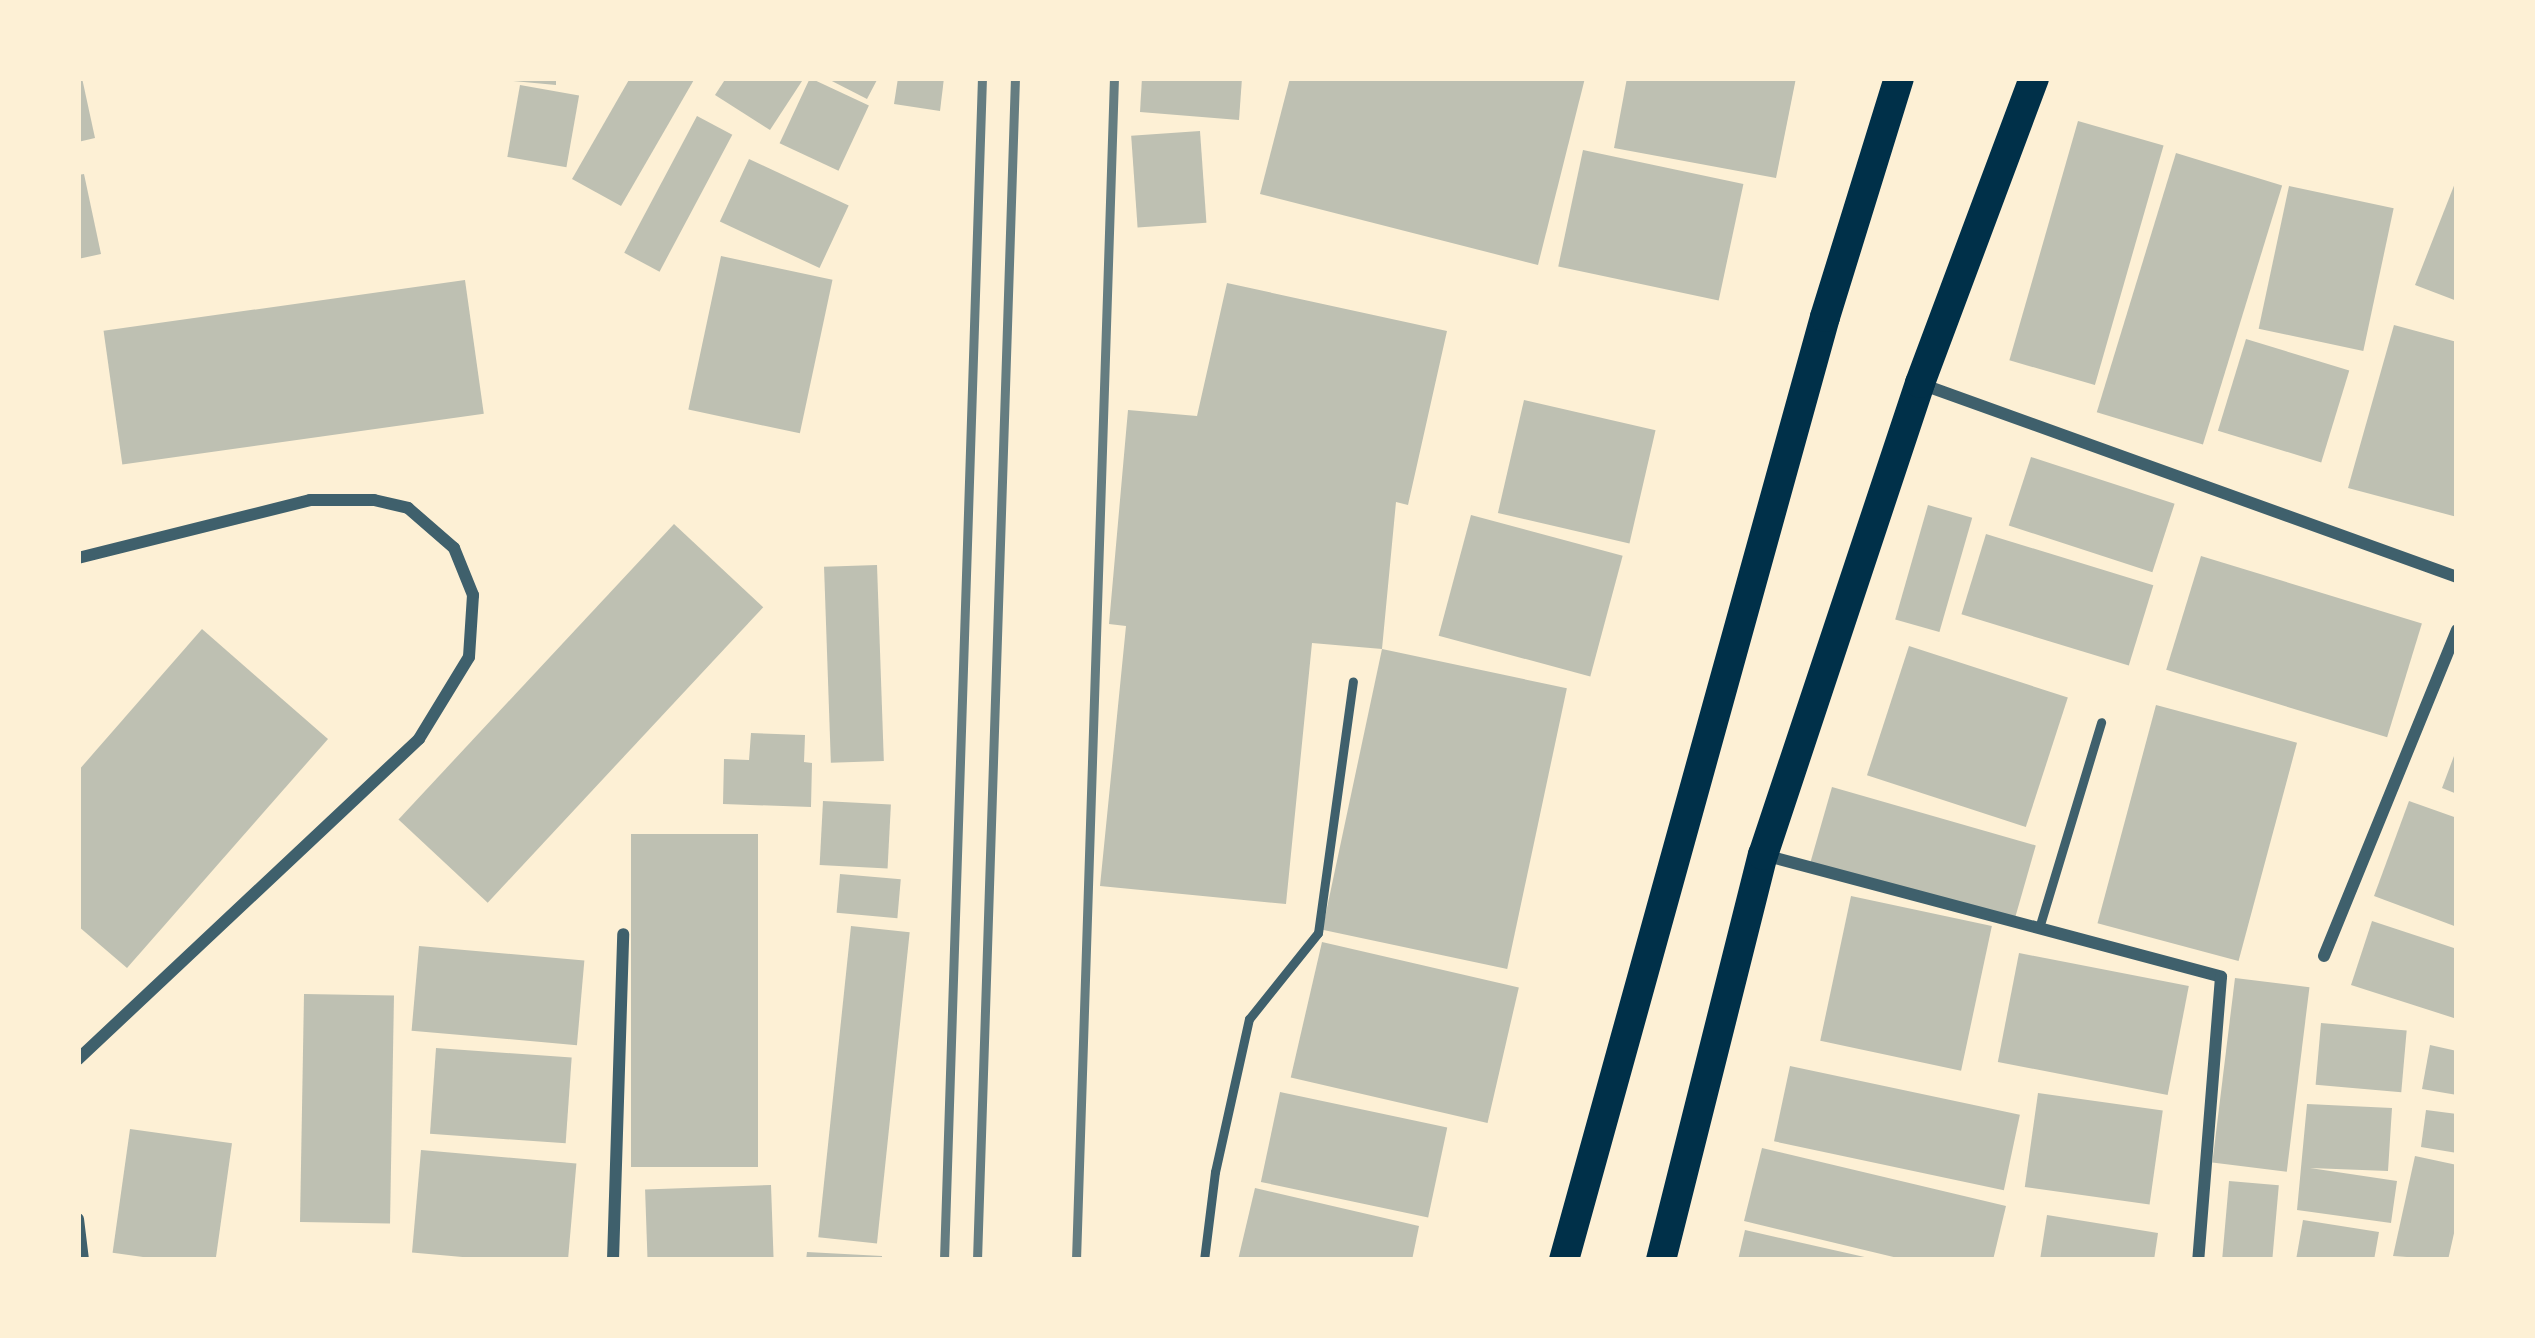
<!DOCTYPE html>
<html>
<head>
<meta charset="utf-8">
<style>
  body { margin:0 }
  #map { position:relative; width:2535px; height:1338px; overflow:hidden; background:#fdf0d5; font-family:Montserrat,sans-serif }
  div>[style] { position:absolute }
  [style*='--x'] { left:calc(var(--x)*1px); top:calc(var(--y)*1px); width:calc(var(--w)*1px); rotate:calc(var(--a)*1deg) }
  .building>* { inset:0; background:#bec0b2; transform-origin:0 0 }
  .service>* { height:9px; margin:-4.5px; padding:0 4.5px; transform-origin:4.5px; border-radius:4.5px; background:#3f606c }
  .minor>* { height:12px; margin:-6px; padding:0 6px; transform-origin:6px; border-radius:6px; background:#3f606c }
  .primary>* { height:30px; margin:-15px; padding:0 15px; transform-origin:15px; border-radius:15px; background:#003049 }
  .rail>* { height:9px; margin:-4.5px; padding:0 4.5px; transform-origin:4.5px; border-radius:4.5px; background:#657d81 }
  span { translate:-50% -50%; white-space:nowrap; text-align:center; line-height:1.15; -webkit-text-stroke:9px #fdf0d5; paint-order:stroke }
  .frame { position:absolute; inset:0; border:81px solid #fdf0d5; pointer-events:none }
</style>
</head>
<body>
<div id="map">
  <div class="building">
    <i style="clip-path:polygon(82px 78px,95px 138px,78px 142px,78px 79px)"></i>
    <i style="clip-path:polygon(513px 78px,556px 78px,556px 85px,513px 81px)"></i>
    <i style="clip-path:polygon(630px 78px,695px 78px,621px 206px,572px 179px)"></i>
    <i style="clip-path:polygon(726px 78px,804px 78px,770px 130px,715px 95px)"></i>
    <i style="left:810px;top:78px;width:65px;height:72px;rotate:25deg"></i>
    <i style="clip-path:polygon(826px 78px,878px 78px,867px 99px)"></i>
    <i style="clip-path:polygon(898px 78px,944px 78px,940px 111px,894px 104px)"></i>
    <i style="clip-path:polygon(1142px 78px,1242px 78px,1239px 120px,1140px 112px)"></i>
    <i style="clip-path:polygon(1290px 78px,1585px 78px,1538px 265px,1260px 194px)"></i>
    <i style="clip-path:polygon(1627px 78px,1796px 78px,1776px 178px,1614px 148px)"></i>
    <i style="left:520px;top:85px;width:60px;height:73px;rotate:10deg"></i>
    <i style="left:697px;top:116px;width:40px;height:155px;rotate:28deg"></i>
    <i style="left:2078px;top:121px;width:89px;height:249px;rotate:16deg"></i>
    <i style="left:1200px;top:131px;width:92px;height:69px;rotate:86deg"></i>
    <i style="left:1583px;top:150px;width:164px;height:119px;rotate:12deg"></i>
    <i style="left:2176px;top:153px;width:111px;height:271px;rotate:17deg"></i>
    <i style="left:749px;top:159px;width:110px;height:69px;rotate:25deg"></i>
    <i style="clip-path:polygon(84px 174px,101px 254px,78px 259px,78px 175px)"></i>
    <i style="clip-path:polygon(2457px 178px,2457px 301px,2415px 285px)"></i>
    <i style="left:2289px;top:186px;width:107px;height:146px;rotate:12deg"></i>
    <i style="left:721px;top:256px;width:114px;height:157px;rotate:12deg"></i>
    <i style="left:465px;top:280px;width:135px;height:365px;rotate:82deg"></i>
    <i style="clip-path:polygon(1227px 283px,1447px 331px,1408px 505px,1396px 502px,1382px 649px,1312px 643px,1286px 904px,1100px 886px,1126px 626px,1109px 624px,1128px 410px,1197px 416px)"></i>
    <i style="clip-path:polygon(2394px 325px,2457px 342px,2457px 517px,2348px 488px)"></i>
    <i style="left:2246px;top:339px;width:108px;height:96px;rotate:17deg"></i>
    <i style="left:1524px;top:400px;width:135px;height:116px;rotate:13deg"></i>
    <i style="left:2031px;top:457px;width:151px;height:72px;rotate:18deg"></i>
    <i style="left:1928px;top:505px;width:46px;height:119px;rotate:16deg"></i>
    <i style="left:1471px;top:515px;width:157px;height:125px;rotate:15deg"></i>
    <i style="left:674px;top:524px;width:122px;height:404px;rotate:43deg"></i>
    <i style="left:1986px;top:534px;width:175px;height:84px;rotate:17deg"></i>
    <i style="left:2201px;top:556px;width:231px;height:119px;rotate:17deg"></i>
    <i style="left:877px;top:565px;width:196px;height:53px;rotate:88deg"></i>
    <i style="clip-path:polygon(202px 629px,328px 739px,127px 968px,78px 926px,78px 771px)"></i>
    <i style="left:1909px;top:646px;width:167px;height:136px;rotate:18deg"></i>
    <i style="left:1382px;top:649px;width:189px;height:287px;rotate:12deg"></i>
    <i style="left:2156px;top:705px;width:146px;height:226px;rotate:15deg"></i>
    <i style="clip-path:polygon(751px 733px,805px 735px,804px 762px,812px 763px,811px 807px,723px 804px,724px 759px,749px 760px)"></i>
    <i style="clip-path:polygon(2457px 748px,2457px 794px,2442px 788px)"></i>
    <i style="left:1832px;top:787px;width:212px;height:78px;rotate:16deg"></i>
    <i style="left:823px;top:801px;width:68px;height:64px;rotate:3deg"></i>
    <i style="clip-path:polygon(2409px 801px,2457px 818px,2457px 927px,2374px 896px)"></i>
    <i style="left:631px;top:834px;width:127px;height:333px"></i>
    <i style="left:840px;top:874px;width:61px;height:39px;rotate:5deg"></i>
    <i style="left:1851px;top:896px;width:144px;height:148px;rotate:12deg"></i>
    <i style="clip-path:polygon(2372px 921px,2457px 949px,2457px 1019px,2351px 985px)"></i>
    <i style="left:851px;top:926px;width:59px;height:313px;rotate:6deg"></i>
    <i style="left:1322px;top:942px;width:202px;height:139px;rotate:13deg"></i>
    <i style="left:419px;top:946px;width:166px;height:85px;rotate:5deg"></i>
    <i style="left:2019px;top:953px;width:173px;height:111px;rotate:11deg"></i>
    <i style="left:2235px;top:978px;width:75px;height:186px;rotate:7deg"></i>
    <i style="left:304px;top:994px;width:90px;height:228px;rotate:1deg"></i>
    <i style="left:2321px;top:1023px;width:86px;height:62px;rotate:5deg"></i>
    <i style="clip-path:polygon(2430px 1045px,2457px 1051px,2457px 1095px,2422px 1089px)"></i>
    <i style="left:436px;top:1048px;width:136px;height:86px;rotate:4deg"></i>
    <i style="left:1790px;top:1066px;width:235px;height:77px;rotate:12deg"></i>
    <i style="left:1280px;top:1092px;width:171px;height:92px;rotate:12deg"></i>
    <i style="left:2038px;top:1093px;width:126px;height:95px;rotate:8deg"></i>
    <i style="clip-path:polygon(2307px 1104px,2392px 1108px,2388px 1171px,2310px 1168px,2397px 1181px,2391px 1223px,2297px 1210px)"></i>
    <i style="clip-path:polygon(2426px 1110px,2457px 1114px,2457px 1153px,2421px 1147px)"></i>
    <i style="left:130px;top:1129px;width:103px;height:125px;rotate:8deg"></i>
    <i style="clip-path:polygon(1762px 1148px,2006px 1206px,1993px 1260px,1906px 1260px,1744px 1221px)"></i>
    <i style="left:421px;top:1150px;width:156px;height:103px;rotate:5deg"></i>
    <i style="clip-path:polygon(2415px 1156px,2457px 1165px,2457px 1220px,2448px 1260px,2393px 1256px)"></i>
    <i style="left:2229px;top:1181px;width:50px;height:79px;rotate:5deg"></i>
    <i style="left:771px;top:1185px;width:75px;height:126px;rotate:88deg"></i>
    <i style="clip-path:polygon(1255px 1188px,1419px 1226px,1412px 1260px,1238px 1260px)"></i>
    <i style="clip-path:polygon(2047px 1215px,2158px 1233px,2154px 1260px,2040px 1260px)"></i>
    <i style="clip-path:polygon(2303px 1220px,2379px 1232px,2374px 1260px,2296px 1260px)"></i>
    <i style="clip-path:polygon(1745px 1230px,1869px 1258px,1868px 1260px,1738px 1260px)"></i>
    <i style="clip-path:polygon(807px 1252px,882px 1256px,882px 1260px,806px 1260px)"></i>
  </div>
  <div class="service">
    <i style="--x:2039;--y:928;--w:215;--a:-73.2"></i>
    <i style="--x:1204;--y:1260;--w:89;--a:-82.9"></i>
    <i style="--x:1215;--y:1172;--w:157;--a:-77.5"></i>
    <i style="--x:1249;--y:1019;--w:110;--a:-51.3"></i>
    <i style="--x:1318;--y:933;--w:254;--a:-82.1"></i>
  </div>
  <div class="minor">
    <i style="--x:1921;--y:384;--w:570;--a:19.8"></i>
    <i style="--x:78;--y:558;--w:239;--a:-14"></i>
    <i style="--x:310;--y:500;--w:64;--a:0"></i>
    <i style="--x:374;--y:500;--w:35;--a:13"></i>
    <i style="--x:408;--y:508;--w:61;--a:41"></i>
    <i style="--x:454;--y:548;--w:51;--a:68"></i>
    <i style="--x:473;--y:595;--w:62;--a:93.7"></i>
    <i style="--x:469;--y:657;--w:96;--a:121.4"></i>
    <i style="--x:419;--y:739;--w:468;--a:136.8"></i>
    <i style="--x:1764;--y:855;--w:473;--a:14.9"></i>
    <i style="--x:2221;--y:977;--w:284;--a:94.6"></i>
    <i style="--x:2324;--y:956;--w:352;--a:-67.8"></i>
    <i style="--x:78;--y:1219;--w:41;--a:83"></i>
    <i style="--x:613;--y:1260;--w:326;--a:-88.2"></i>
  </div>
  <div class="primary">
    <i style="--x:1564;--y:1260;--w:978;--a:-74.53"></i>
    <i style="--x:1825;--y:317;--w:250;--a:-72.8"></i>
    <i style="--x:1661;--y:1260;--w:418;--a:-75.9"></i>
    <i style="--x:1763;--y:855;--w:497;--a:-71.6"></i>
    <i style="--x:1920;--y:383;--w:326;--a:-69.5"></i>
  </div>
  <div class="rail">
    <i style="--x:944;--y:1260;--w:1183;--a:-88.16"></i>
    <i style="--x:977;--y:1260;--w:1183;--a:-88.16"></i>
    <i style="--x:1076;--y:1260;--w:1183;--a:-88.16"></i>
  </div>
  <div class="frame"></div>
</div>
</body>
</html>
